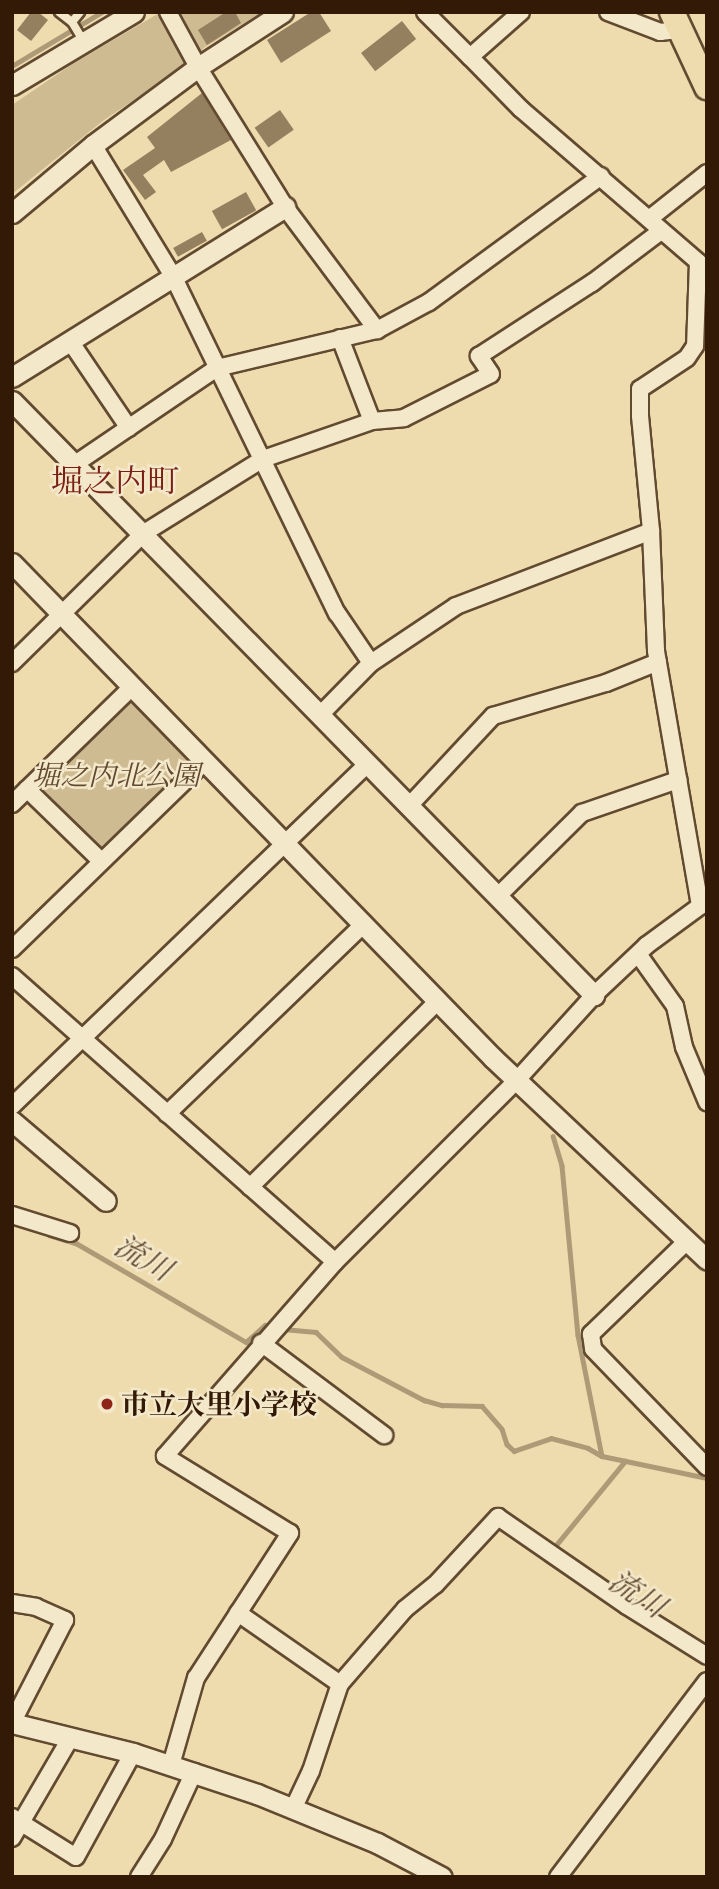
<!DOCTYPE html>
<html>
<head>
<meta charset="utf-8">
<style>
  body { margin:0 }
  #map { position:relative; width:719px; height:1889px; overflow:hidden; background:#eedcaf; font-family:"EB Garamond","Noto Serif JP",serif }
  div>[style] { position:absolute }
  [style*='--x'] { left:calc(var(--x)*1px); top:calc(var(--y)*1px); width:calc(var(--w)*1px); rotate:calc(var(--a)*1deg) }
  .green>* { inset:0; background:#cebb92; transform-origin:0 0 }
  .stream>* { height:4.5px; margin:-2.25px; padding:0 2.25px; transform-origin:2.25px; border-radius:2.25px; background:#ae9a76 }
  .building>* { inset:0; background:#947f5e; transform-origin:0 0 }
  .roads { filter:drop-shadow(2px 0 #624a30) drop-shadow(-2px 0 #624a30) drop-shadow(0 2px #624a30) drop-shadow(0 -2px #624a30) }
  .service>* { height:8px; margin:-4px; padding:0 4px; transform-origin:4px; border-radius:4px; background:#f4e8cb }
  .minor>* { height:16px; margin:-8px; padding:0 8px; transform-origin:8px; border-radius:8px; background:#f4e8cb }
  .tertiary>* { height:19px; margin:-9.5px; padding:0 9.5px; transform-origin:9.5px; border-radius:9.5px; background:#f4e8cb }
  .primary>* { height:24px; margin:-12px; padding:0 12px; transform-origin:12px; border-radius:12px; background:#eedcaf }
  .dots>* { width:19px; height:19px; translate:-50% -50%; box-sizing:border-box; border:4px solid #f4e8cb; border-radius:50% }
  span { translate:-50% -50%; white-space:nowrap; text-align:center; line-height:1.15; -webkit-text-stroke:5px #f4e8cb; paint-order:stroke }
  .park-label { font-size:28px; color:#624a30; font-style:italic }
  .poi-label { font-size:28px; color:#331a06; font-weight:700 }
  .left { translate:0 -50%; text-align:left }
  .water-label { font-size:30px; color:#644d33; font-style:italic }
  .quarter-label { font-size:32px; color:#7a1f14 }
  .frame { position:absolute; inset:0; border:14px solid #331a06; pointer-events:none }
</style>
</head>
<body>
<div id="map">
  <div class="green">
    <i style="clip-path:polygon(161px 12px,262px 12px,205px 47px,186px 65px,104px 120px,12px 194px,12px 105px,74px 63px)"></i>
    <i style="left:133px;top:686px;width:104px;height:148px;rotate:46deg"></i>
  </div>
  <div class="stream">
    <i style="--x:12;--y:66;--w:105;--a:-31"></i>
    <i style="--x:553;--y:1136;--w:31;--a:73"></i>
    <i style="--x:562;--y:1166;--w:170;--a:84.6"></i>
    <i style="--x:578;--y:1335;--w:123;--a:78.8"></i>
    <i style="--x:602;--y:1456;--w:107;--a:11.8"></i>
    <i style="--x:49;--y:1235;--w:28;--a:17"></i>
    <i style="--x:76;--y:1243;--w:197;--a:30.2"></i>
    <i style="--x:246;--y:1342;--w:25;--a:-42"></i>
    <i style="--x:265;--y:1325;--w:6;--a:18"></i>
    <i style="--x:283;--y:1329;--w:33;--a:5"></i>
    <i style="--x:316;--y:1332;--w:36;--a:44"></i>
    <i style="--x:342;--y:1357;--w:93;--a:27.7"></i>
    <i style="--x:424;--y:1400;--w:19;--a:16"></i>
    <i style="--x:442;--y:1405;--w:40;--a:1.4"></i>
    <i style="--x:482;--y:1406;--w:30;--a:49"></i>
    <i style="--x:502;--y:1429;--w:16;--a:72"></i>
    <i style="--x:507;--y:1444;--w:10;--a:45"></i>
    <i style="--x:514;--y:1451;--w:39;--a:-19"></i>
    <i style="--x:551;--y:1438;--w:38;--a:15"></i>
    <i style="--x:588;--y:1448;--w:16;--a:30"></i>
    <i style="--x:552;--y:1550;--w:115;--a:-50.6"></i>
    <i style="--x:546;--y:1560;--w:159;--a:33.2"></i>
  </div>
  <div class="building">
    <i style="clip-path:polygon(31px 12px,38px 12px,48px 20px,31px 41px,17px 30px)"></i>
    <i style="clip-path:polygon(226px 12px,235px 12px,241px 23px,207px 45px,198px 30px)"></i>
    <i style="clip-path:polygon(311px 12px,319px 12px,331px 31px,281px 63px,267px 40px)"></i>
    <i style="left:402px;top:21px;width:23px;height:52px;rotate:52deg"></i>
    <i style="clip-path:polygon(202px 93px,231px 140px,171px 172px,164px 160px,143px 175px,156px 192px,145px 200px,123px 170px,155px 148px,147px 137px)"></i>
    <i style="left:280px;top:110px;width:24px;height:31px;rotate:55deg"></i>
    <i style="left:246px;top:192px;width:21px;height:39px;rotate:61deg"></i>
    <i style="left:202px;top:232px;width:10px;height:33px;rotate:61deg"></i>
  </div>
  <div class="roads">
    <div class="service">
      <i style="--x:59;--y:12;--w:16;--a:38"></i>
      <i style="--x:72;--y:22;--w:21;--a:59"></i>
      <i style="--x:72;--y:22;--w:13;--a:-51"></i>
    </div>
    <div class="minor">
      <i style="--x:168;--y:12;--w:63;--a:61.4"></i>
      <i style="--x:198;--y:67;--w:165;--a:58.1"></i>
      <i style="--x:285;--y:207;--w:154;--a:53.2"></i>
      <i style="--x:425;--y:12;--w:64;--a:45"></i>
      <i style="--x:470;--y:57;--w:68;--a:-41.4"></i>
      <i style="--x:608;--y:12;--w:56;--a:21"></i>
      <i style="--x:660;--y:32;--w:20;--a:-6"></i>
      <i style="--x:470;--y:57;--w:73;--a:45.6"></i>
      <i style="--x:521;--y:109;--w:243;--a:40.8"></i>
      <i style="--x:93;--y:145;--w:153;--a:58.6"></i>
      <i style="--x:173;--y:276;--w:375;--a:64.1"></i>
      <i style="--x:337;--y:613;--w:60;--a:55.8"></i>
      <i style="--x:649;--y:219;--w:74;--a:-38.4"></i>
      <i style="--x:698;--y:262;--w:84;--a:92"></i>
      <i style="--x:695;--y:346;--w:14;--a:124"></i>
      <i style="--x:687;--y:358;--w:56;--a:146.6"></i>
      <i style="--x:640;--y:389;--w:27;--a:90"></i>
      <i style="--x:640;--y:416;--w:116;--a:84.5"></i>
      <i style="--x:651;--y:531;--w:120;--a:87.6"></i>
      <i style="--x:656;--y:651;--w:259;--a:80.2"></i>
      <i style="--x:70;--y:341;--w:105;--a:55.9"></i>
      <i style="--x:372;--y:421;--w:32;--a:-5"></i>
      <i style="--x:404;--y:418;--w:97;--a:-26.8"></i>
      <i style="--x:491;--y:374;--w:22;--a:-124"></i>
      <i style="--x:479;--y:356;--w:135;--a:-32.9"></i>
      <i style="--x:592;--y:283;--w:86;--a:-37"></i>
      <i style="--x:75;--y:464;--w:171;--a:-34.1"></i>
      <i style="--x:217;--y:368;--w:164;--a:-13.4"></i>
      <i style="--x:377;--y:330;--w:59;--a:-28.3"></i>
      <i style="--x:429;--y:302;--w:213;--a:-36.2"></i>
      <i style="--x:12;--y:663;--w:185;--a:-44.6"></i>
      <i style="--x:144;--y:533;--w:140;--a:-31.9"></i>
      <i style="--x:263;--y:459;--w:115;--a:-19.2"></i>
      <i style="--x:372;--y:421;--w:89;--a:-111.1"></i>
      <i style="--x:320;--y:715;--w:73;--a:-45.6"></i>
      <i style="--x:371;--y:663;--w:102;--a:-33.8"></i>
      <i style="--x:456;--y:606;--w:209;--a:-21"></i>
      <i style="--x:27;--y:789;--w:103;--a:44.2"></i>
      <i style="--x:12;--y:804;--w:169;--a:-44.3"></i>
      <i style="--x:409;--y:806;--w:123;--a:-47"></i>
      <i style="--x:493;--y:716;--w:118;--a:-16.3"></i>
      <i style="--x:606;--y:683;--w:56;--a:-22"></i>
      <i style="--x:498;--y:896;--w:118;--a:-44.7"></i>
      <i style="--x:582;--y:813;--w:102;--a:-19"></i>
      <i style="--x:12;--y:949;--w:269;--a:-44.2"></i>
      <i style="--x:638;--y:954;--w:64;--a:54.6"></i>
      <i style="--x:675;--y:1006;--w:42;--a:77.6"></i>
      <i style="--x:684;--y:1047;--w:60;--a:67.3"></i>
      <i style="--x:12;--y:976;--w:431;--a:41.5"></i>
      <i style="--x:12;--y:1106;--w:494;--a:-43.9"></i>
      <i style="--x:167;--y:1114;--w:274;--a:-44"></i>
      <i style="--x:250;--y:1187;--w:264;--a:-44.7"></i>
      <i style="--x:12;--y:1215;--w:61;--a:17.2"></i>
      <i style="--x:687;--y:1241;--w:134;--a:135.9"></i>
      <i style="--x:591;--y:1334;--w:15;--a:82"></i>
      <i style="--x:593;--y:1349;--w:164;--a:46"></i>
      <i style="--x:261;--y:1343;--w:154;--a:36.8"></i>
      <i style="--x:12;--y:1603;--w:24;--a:9"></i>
      <i style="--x:36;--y:1607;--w:32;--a:24"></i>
      <i style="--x:65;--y:1620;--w:116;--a:117.2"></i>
      <i style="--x:238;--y:1613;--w:124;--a:34.8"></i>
      <i style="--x:171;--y:1765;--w:91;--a:-74"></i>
      <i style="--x:196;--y:1678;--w:173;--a:-57"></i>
      <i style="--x:290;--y:1533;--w:147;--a:-148.4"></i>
      <i style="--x:165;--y:1456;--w:258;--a:-48.8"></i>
      <i style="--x:335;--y:1262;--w:257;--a:-45"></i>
      <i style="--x:517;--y:1080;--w:115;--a:-47.8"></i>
      <i style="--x:594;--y:995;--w:73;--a:-43.3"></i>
      <i style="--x:647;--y:945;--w:74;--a:-36.3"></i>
      <i style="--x:293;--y:1809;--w:42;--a:-64.7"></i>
      <i style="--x:311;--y:1771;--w:92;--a:-71.6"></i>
      <i style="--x:340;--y:1684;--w:99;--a:-49.1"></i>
      <i style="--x:405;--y:1609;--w:38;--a:-39"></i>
      <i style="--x:435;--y:1585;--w:93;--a:-47.2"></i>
      <i style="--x:498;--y:1517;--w:157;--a:34.6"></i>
      <i style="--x:627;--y:1606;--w:94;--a:32"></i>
      <i style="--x:12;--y:1817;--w:75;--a:32"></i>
      <i style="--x:76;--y:1857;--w:119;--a:-61.3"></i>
      <i style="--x:12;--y:1838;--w:117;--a:-59.7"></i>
      <i style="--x:139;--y:1877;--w:45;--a:-57.7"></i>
      <i style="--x:163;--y:1839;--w:74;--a:-65.2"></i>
      <i style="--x:558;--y:1877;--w:246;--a:-52.8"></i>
    </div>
    <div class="tertiary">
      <i style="--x:12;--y:85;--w:142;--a:-30.9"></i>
      <i style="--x:12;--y:213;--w:106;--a:-40"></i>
      <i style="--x:93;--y:145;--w:131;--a:-36.6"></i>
      <i style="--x:198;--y:67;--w:101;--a:-32.9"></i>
      <i style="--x:12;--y:377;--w:322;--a:-31.9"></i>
      <i style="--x:12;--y:401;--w:832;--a:45.58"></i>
      <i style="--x:12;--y:563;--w:690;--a:45.82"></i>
      <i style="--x:493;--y:1058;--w:294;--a:43.3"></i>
      <i style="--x:12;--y:1121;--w:123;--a:40.4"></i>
      <i style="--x:12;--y:1723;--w:125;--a:13.9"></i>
      <i style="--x:133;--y:1753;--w:131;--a:18.3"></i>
      <i style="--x:257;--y:1794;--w:130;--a:22.2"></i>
      <i style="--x:377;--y:1843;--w:73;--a:27.6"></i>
    </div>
    <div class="primary">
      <i style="--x:672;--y:12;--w:83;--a:65"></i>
    </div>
  </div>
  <div class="dots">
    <i style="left:107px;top:1404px;background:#8f2418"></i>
  </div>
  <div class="park-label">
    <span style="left:116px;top:775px">堀之内北公園</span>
  </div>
  <div class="poi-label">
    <span class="left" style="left:121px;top:1404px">市立大里小学校</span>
  </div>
  <div class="water-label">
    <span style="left:143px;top:1258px;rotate:30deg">流川</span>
    <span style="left:637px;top:1594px;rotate:33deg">流川</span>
  </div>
  <div class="quarter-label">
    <span style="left:115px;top:481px">堀之内町</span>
  </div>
  <div class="frame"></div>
</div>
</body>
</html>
